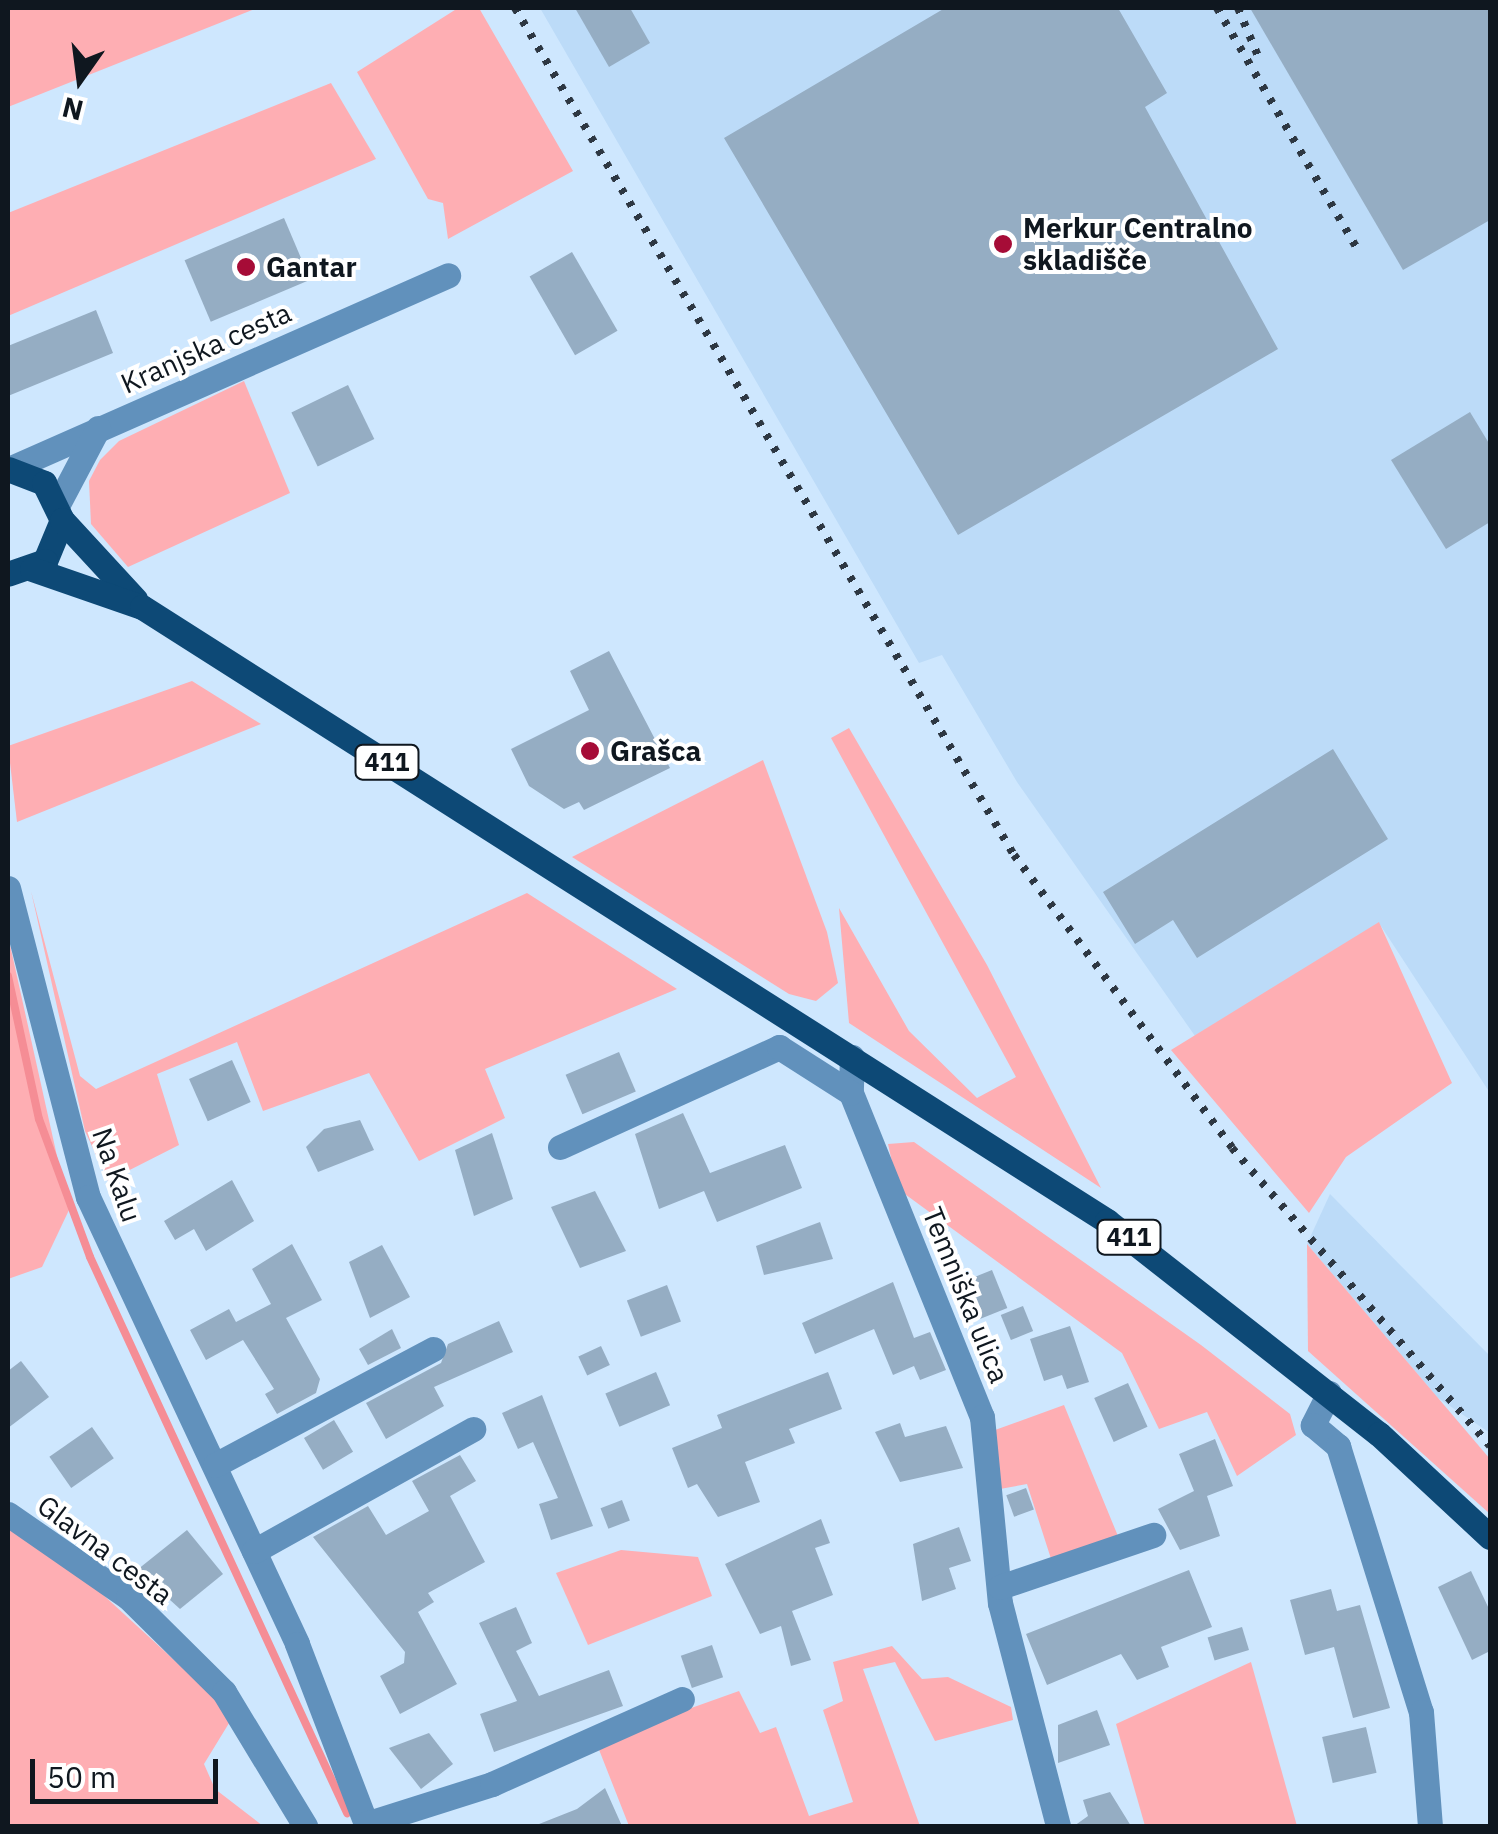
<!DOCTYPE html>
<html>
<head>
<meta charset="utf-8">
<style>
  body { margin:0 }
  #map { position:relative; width:1498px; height:1834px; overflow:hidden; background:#cee7fe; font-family:"IBM Plex Sans",sans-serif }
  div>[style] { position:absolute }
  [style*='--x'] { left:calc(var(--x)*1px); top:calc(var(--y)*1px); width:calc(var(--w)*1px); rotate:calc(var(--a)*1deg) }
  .built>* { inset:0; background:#bcdbf8 }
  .green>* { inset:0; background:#feaeb3 }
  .stream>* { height:8px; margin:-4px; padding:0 4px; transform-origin:4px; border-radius:4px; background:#f58d95 }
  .building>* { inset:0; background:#95adc3; transform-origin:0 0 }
  .street>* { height:25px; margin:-12.5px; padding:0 12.5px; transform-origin:12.5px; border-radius:12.5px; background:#6191bc }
  .primary>* { height:25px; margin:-12.5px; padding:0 12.5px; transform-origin:12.5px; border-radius:12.5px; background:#0d4976 }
  .rail>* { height:8px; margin-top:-4px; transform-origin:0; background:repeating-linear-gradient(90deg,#2d3742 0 5px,transparent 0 15px) }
  .dots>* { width:28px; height:28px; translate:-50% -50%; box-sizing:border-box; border:5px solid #fff; border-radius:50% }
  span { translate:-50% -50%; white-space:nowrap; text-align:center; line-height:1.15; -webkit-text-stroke:8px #fff; paint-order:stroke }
  .shield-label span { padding:2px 8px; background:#fff; border:2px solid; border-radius:8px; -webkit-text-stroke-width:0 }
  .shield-label { font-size:25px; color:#0f171f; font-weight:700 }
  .poi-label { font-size:28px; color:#0f171f; font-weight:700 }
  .left { translate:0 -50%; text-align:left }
  .street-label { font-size:28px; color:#0f171f }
  .frame { position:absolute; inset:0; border:10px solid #0f171f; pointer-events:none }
  .north { position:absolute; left:30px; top:30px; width:100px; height:100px; -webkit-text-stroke:8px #fff; paint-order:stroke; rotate:194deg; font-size:28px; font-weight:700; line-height:40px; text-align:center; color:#0f171f }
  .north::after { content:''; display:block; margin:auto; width:35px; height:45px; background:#0f171f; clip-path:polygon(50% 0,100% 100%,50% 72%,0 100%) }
  .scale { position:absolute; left:30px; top:1759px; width:188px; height:45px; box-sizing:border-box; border:5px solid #0f171f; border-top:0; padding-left:12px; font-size:30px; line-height:35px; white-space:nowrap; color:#0f171f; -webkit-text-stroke:8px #fff; paint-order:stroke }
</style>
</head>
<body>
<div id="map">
  <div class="built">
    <i style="clip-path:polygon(540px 8px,1490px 8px,1490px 1093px,1379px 923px,1195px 1036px,1017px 782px,942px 655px,919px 663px)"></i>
    <i style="clip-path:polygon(1330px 1194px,1490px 1356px,1490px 1433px,1438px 1398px,1307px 1244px)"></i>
  </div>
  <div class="green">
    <i style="clip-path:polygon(8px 8px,257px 8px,8px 107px)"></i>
    <i style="clip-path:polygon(458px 8px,479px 8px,573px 171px,448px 239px,443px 203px,428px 199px,357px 72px)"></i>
    <i style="clip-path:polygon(331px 83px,376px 159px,8px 316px,8px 213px)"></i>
    <i style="clip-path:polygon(244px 381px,290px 493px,128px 567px,91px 524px,89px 481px,100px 460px,119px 441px)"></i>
    <i style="clip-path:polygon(192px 681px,261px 724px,17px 822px,8px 746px)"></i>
    <i style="clip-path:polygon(849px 728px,987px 965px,1101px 1188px,849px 1023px,839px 908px,909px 1031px,977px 1098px,1016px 1077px,831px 738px)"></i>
    <i style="clip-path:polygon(763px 760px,827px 932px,838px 983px,816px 1001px,789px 994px,572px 857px)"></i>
    <i style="clip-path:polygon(31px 891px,80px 1076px,96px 1089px,527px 893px,677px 989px,485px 1069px,505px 1118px,419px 1161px,369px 1073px,263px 1111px,237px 1042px,157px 1074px,179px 1145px,108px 1181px,85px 1131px)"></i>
    <i style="clip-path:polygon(1379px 922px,1452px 1083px,1346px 1157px,1309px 1213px,1171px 1050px)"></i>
    <i style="clip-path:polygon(8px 936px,69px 1210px,42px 1267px,8px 1279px)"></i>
    <i style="clip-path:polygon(914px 1142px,1201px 1345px,1290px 1414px,1296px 1435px,1237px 1476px,1207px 1412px,1159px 1429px,1122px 1353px,898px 1189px,888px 1144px)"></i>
    <i style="clip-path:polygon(1307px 1244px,1490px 1459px,1490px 1514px,1308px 1351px)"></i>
    <i style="clip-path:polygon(1064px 1405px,1120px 1541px,1053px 1565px,1027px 1484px,1000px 1489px,995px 1430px)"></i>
    <i style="clip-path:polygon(8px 1520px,38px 1535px,234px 1715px,204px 1764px,215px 1789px,263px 1826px,8px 1826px)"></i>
    <i style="clip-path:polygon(621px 1550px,698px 1557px,712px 1596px,588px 1645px,556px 1573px)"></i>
    <i style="clip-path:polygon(892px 1646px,922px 1679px,948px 1677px,1011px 1707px,1013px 1720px,935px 1741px,895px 1662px,863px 1669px,920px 1826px,629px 1826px,596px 1742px,739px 1691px,760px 1733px,776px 1727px,809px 1816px,853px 1802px,823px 1710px,843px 1701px,833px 1662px)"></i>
    <i style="clip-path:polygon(1251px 1662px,1297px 1826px,1145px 1826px,1116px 1724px)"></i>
  </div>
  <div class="stream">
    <i style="--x:8;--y:976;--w:146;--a:77.8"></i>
    <i style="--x:39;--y:1119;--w:147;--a:69.7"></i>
    <i style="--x:90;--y:1257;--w:613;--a:65.19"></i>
  </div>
  <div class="building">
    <i style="clip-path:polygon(575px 8px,630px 8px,650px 43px,609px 67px)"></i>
    <i style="clip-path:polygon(945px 8px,1118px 8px,1167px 93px,1145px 107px,1278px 349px,958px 535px,724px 138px)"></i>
    <i style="clip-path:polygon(1250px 8px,1490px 8px,1490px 220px,1403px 270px)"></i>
    <i style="left:284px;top:218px;width:67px;height:108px;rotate:67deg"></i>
    <i style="left:572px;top:252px;width:91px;height:49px;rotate:60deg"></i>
    <i style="clip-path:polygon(96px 310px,113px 353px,8px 396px,8px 346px)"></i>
    <i style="left:348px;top:385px;width:60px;height:63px;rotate:64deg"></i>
    <i style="clip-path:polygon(1470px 412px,1490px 445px,1490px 522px,1446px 549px,1391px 460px)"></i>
    <i style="clip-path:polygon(609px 651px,670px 768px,584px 810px,579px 802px,564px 809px,529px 786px,511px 749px,589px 710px,570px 671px)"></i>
    <i style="clip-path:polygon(1333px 749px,1388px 839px,1197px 958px,1173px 920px,1135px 944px,1103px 892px)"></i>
    <i style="left:619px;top:1052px;width:43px;height:58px;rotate:67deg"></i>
    <i style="left:232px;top:1060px;width:46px;height:47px;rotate:66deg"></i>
    <i style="clip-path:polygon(683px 1113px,710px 1173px,785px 1145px,802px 1188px,717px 1222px,704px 1191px,659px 1209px,635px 1134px)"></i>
    <i style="clip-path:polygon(360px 1120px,374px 1150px,318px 1172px,306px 1147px,324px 1129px)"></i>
    <i style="clip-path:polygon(492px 1133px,513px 1199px,474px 1216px,455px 1150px)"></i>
    <i style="clip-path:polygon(232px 1180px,254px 1221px,206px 1251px,194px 1229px,175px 1240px,164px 1221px)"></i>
    <i style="clip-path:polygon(595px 1191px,626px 1251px,580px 1268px,551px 1207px)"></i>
    <i style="clip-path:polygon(820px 1222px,833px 1259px,764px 1275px,756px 1246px)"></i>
    <i style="clip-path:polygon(292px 1244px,322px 1300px,286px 1318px,320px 1379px,316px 1393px,277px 1414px,265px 1394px,274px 1389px,243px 1340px,206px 1360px,190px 1330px,229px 1309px,236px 1322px,271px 1304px,252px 1269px)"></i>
    <i style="clip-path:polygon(382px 1245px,410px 1297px,370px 1318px,349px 1262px)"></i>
    <i style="left:992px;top:1270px;width:41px;height:41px;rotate:68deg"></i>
    <i style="clip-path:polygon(893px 1282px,914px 1338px,930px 1332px,946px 1370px,920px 1380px,914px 1366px,893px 1375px,874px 1329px,815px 1354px,802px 1323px)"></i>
    <i style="left:667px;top:1285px;width:39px;height:43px;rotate:69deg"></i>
    <i style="left:1023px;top:1306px;width:27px;height:24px;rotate:68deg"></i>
    <i style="clip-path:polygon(499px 1321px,513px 1352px,434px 1387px,444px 1406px,386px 1439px,366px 1403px,441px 1363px,448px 1344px)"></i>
    <i style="clip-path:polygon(1070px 1326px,1089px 1382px,1067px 1389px,1062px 1375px,1044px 1381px,1030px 1339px)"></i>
    <i style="clip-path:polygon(392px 1329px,401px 1348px,368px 1365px,359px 1349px)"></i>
    <i style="left:601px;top:1346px;width:21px;height:25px;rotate:65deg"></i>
    <i style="clip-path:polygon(21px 1361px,49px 1397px,8px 1428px,8px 1371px)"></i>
    <i style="left:656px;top:1372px;width:36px;height:55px;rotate:67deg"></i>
    <i style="clip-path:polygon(828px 1372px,842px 1409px,789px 1429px,795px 1443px,745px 1462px,760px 1502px,718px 1517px,697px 1484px,688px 1488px,672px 1448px,722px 1428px,717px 1415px)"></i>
    <i style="left:1128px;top:1383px;width:48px;height:37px;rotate:66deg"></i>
    <i style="clip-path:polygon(542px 1395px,593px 1526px,551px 1540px,539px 1504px,558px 1498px,533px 1442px,518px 1449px,502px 1413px)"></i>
    <i style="left:334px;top:1420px;width:37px;height:35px;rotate:59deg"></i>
    <i style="clip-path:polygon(900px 1423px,905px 1437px,946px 1426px,963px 1468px,900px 1482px,875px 1432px)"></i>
    <i style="left:92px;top:1427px;width:38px;height:52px;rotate:55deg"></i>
    <i style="clip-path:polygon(1215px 1439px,1233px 1486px,1207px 1496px,1220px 1536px,1180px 1550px,1158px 1509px,1194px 1491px,1179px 1454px)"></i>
    <i style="clip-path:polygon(460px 1455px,476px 1481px,450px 1496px,485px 1562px,428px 1593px,434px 1602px,418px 1612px,457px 1684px,400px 1714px,380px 1676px,404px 1663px,405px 1652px,313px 1537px,368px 1506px,386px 1535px,429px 1511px,412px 1481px)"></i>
    <i style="left:1026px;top:1488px;width:23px;height:21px;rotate:70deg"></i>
    <i style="left:622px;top:1500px;width:22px;height:23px;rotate:69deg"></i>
    <i style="clip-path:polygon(821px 1519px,830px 1543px,815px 1548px,833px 1595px,792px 1611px,811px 1660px,791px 1666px,781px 1626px,760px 1634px,725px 1564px)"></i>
    <i style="clip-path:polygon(959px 1527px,971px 1561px,949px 1568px,956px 1589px,922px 1601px,913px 1544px)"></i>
    <i style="clip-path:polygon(187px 1530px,223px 1574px,180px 1609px,137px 1570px)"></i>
    <i style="clip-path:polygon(1189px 1570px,1212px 1627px,1161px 1647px,1169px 1667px,1137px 1680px,1121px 1654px,1047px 1685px,1026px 1634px)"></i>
    <i style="clip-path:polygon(1471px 1571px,1490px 1611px,1490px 1651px,1472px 1660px,1438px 1587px)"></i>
    <i style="clip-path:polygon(1331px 1589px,1337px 1611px,1360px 1605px,1390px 1708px,1353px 1718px,1334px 1647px,1305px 1655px,1290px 1600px)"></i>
    <i style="clip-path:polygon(516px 1607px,532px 1643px,516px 1651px,539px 1696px,609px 1670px,623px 1706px,494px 1752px,480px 1714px,517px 1701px,479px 1623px)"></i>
    <i style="left:1242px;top:1627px;width:24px;height:36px;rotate:73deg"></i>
    <i style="left:712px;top:1645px;width:34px;height:33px;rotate:71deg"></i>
    <i style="clip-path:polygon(1097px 1710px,1110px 1745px,1058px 1763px,1058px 1725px)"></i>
    <i style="left:1366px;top:1727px;width:47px;height:45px;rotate:77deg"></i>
    <i style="clip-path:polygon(429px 1733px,453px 1764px,421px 1789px,389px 1748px)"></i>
    <i style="clip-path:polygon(605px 1788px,622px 1826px,534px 1826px,577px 1809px)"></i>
    <i style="clip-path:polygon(1110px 1792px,1131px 1826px,1074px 1826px,1088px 1816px,1083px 1800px)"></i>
  </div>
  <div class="street">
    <i style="--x:9;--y:469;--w:480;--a:-23.8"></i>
    <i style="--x:58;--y:504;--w:86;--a:-62.2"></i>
    <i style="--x:8;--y:888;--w:319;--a:75.5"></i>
    <i style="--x:88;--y:1197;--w:493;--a:64.9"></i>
    <i style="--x:297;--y:1644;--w:195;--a:69"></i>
    <i style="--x:852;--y:1057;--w:36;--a:92"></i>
    <i style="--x:851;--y:1093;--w:349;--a:68"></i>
    <i style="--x:982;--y:1417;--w:187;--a:84.5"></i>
    <i style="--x:1000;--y:1603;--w:230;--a:75.4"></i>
    <i style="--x:560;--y:1147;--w:241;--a:-24.5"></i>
    <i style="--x:779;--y:1047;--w:85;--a:32.6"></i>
    <i style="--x:1329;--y:1393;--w:36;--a:117"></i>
    <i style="--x:1313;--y:1425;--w:33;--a:40"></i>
    <i style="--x:1338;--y:1446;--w:279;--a:72.7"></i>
    <i style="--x:1421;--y:1712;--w:114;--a:85.5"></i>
    <i style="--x:215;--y:1465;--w:247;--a:-28"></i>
    <i style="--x:8;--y:1514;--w:146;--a:34.7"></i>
    <i style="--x:128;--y:1597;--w:135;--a:44.7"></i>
    <i style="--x:224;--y:1692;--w:157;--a:58.8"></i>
    <i style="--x:254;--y:1551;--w:251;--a:-29.1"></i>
    <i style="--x:1000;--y:1587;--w:162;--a:-18.8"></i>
    <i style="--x:366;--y:1824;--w:132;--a:-17.6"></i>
    <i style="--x:492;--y:1784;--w:208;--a:-24.1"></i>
  </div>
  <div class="primary">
    <i style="--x:8;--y:469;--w:39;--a:21"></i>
    <i style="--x:44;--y:483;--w:41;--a:64.1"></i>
    <i style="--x:62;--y:520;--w:44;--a:112.5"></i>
    <i style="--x:45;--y:561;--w:39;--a:161"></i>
    <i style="--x:62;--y:520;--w:108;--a:47.3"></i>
    <i style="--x:32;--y:569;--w:116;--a:19.1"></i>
    <i style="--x:142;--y:607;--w:1144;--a:32.47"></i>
    <i style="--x:1107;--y:1221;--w:345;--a:38.1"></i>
    <i style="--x:1379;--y:1434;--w:151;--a:42.9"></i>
  </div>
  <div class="rail">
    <i style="--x:515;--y:8;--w:983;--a:59.5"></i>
    <i style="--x:1014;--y:855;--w:365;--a:53.3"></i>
    <i style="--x:1232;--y:1148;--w:394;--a:49.1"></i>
    <i style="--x:1217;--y:8;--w:276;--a:59.8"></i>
    <i style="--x:1238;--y:8;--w:52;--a:67.4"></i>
  </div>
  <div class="dots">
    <i style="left:1003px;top:244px;background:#a60c37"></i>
    <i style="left:246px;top:267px;background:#a60c37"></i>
    <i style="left:590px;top:751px;background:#a60c37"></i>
  </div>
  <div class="shield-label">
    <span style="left:387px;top:762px">411</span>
    <span style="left:1129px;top:1237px">411</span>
  </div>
  <div class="poi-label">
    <span class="left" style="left:1023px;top:244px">Merkur Centralno<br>skladišče</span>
    <span class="left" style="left:266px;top:267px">Gantar</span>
    <span class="left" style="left:610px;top:751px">Grašca</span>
  </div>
  <div class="street-label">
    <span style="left:206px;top:348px;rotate:-24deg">Kranjska cesta</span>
    <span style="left:117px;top:1175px;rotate:71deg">Na Kalu</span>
    <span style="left:966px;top:1295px;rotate:68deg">Temniška ulica</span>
    <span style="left:105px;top:1550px;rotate:37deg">Glavna cesta</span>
  </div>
  <div class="frame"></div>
  <div class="north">N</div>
  <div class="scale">50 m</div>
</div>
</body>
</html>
